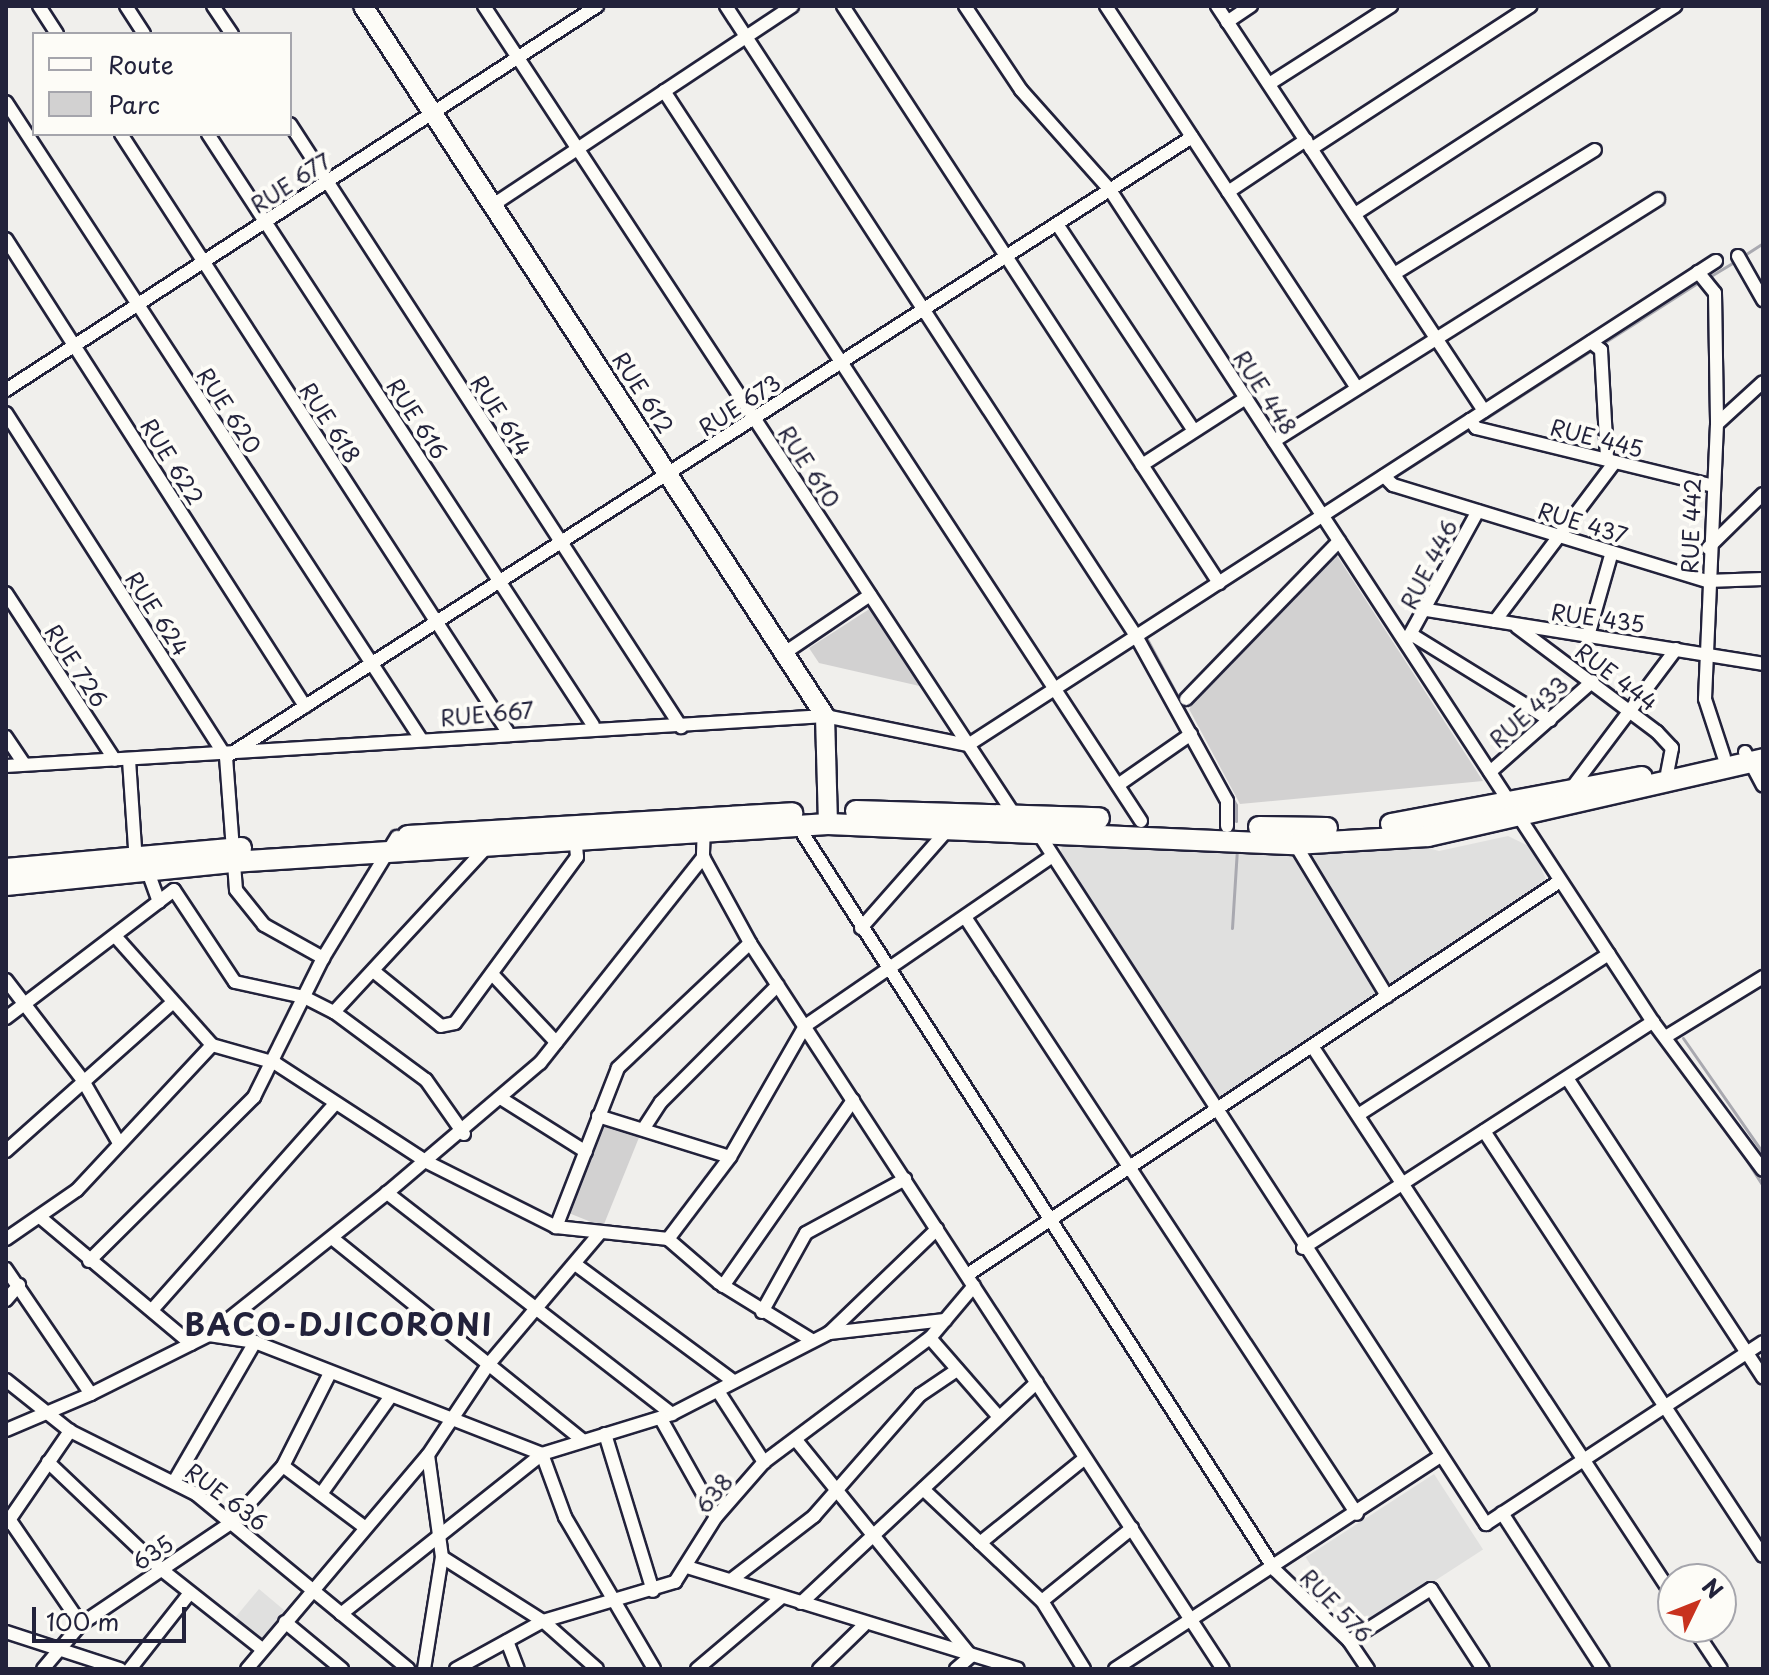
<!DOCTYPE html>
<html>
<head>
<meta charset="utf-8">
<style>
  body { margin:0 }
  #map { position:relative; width:1769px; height:1675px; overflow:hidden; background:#f0efec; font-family:"Playpen Sans",sans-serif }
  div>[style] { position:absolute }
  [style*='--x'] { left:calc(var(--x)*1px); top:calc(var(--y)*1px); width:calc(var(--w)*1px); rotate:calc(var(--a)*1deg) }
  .built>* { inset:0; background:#e0e0df; transform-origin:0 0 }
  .green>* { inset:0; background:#d2d1d1; transform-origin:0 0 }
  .stream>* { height:3px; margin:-1.5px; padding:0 1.5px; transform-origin:1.5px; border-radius:1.5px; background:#a9a9b0 }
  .roads { filter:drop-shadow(2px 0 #22223b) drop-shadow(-2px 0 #22223b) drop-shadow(0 2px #22223b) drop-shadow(0 -2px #22223b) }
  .street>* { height:12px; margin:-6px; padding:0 6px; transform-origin:6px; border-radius:6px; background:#fdfcf7 }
  .secondary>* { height:18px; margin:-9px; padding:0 9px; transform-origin:9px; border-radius:9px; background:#fdfcf7 }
  .primary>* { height:20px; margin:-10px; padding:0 10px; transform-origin:10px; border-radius:10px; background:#fdfcf7 }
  span { translate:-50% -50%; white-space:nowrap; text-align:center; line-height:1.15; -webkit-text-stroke:8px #fdfcf7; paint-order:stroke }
  .street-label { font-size:22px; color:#22223b }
  .district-label { font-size:30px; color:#22223b; font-weight:700; letter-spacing:2px }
  .frame { position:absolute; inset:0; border:8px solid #22223b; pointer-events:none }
  .legend { position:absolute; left:32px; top:32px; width:260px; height:104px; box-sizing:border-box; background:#fdfcf7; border:2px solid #a5a5ac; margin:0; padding:10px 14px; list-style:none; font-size:24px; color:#22223b }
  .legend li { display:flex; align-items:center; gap:16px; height:40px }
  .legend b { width:40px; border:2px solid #a5a5ac }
  .north { position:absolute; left:1657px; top:1563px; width:80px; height:80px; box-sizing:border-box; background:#fdfcf7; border:2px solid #a5a5ac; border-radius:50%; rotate:47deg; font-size:22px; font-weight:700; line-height:32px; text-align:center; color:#22223b }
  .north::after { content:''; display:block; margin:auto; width:28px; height:36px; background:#c8321e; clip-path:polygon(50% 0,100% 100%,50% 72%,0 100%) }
  .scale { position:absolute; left:32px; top:1607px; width:154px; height:36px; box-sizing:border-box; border:4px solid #22223b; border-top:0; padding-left:10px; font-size:24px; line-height:28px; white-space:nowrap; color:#22223b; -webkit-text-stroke:6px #fdfcf7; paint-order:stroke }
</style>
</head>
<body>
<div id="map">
  <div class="built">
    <i style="clip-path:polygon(1508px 836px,1533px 848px,1548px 885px,1214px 1103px,1058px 858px,1065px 840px,1318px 854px,1417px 845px,1439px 851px)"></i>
    <i style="left:1434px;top:1474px;width:90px;height:153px;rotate:57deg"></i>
    <i style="left:259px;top:1589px;width:35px;height:40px;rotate:40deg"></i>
  </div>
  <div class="green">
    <i style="clip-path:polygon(1334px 551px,1483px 781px,1240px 804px,1189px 709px)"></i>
    <i style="clip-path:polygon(871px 608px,924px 687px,819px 663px,809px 648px)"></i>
    <i style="left:605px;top:1123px;width:37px;height:97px;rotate:22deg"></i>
  </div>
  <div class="stream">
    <i style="--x:1743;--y:256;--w:24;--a:-33"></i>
    <i style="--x:1709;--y:277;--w:33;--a:-31"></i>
    <i style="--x:1602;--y:344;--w:115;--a:-32.6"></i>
    <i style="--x:1477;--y:424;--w:137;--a:-32.8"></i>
    <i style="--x:1393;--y:478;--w:93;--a:-32.7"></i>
    <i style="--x:1329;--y:519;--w:69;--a:-32.5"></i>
    <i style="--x:1236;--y:821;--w:16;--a:-90"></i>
    <i style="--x:1236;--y:805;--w:191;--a:-118.2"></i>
    <i style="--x:1146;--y:637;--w:211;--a:-32.8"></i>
    <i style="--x:1232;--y:928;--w:80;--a:-86.4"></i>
    <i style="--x:1683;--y:1038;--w:140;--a:55.2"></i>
    <i style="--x:1733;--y:1139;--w:56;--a:57.4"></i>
  </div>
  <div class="roads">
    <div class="street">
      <i style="--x:39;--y:6;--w:33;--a:57"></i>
      <i style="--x:126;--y:6;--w:33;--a:57"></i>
      <i style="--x:213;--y:6;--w:34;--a:56"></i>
      <i style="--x:484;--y:6;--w:969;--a:56.75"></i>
      <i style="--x:726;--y:6;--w:752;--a:56.94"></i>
      <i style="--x:1136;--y:636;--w:188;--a:61.1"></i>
      <i style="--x:1227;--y:801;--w:25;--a:90"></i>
      <i style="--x:843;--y:6;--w:689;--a:56.91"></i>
      <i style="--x:965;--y:6;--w:101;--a:56.3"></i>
      <i style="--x:1021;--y:90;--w:134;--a:48.3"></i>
      <i style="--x:1110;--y:190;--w:994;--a:56.87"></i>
      <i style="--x:1653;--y:1022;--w:184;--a:53.4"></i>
      <i style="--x:1106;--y:6;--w:457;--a:56.7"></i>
      <i style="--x:1217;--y:6;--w:485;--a:56.6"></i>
      <i style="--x:1227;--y:22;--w:29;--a:-34"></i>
      <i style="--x:1269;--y:84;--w:145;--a:-32.6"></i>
      <i style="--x:664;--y:91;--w:872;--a:56.84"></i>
      <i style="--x:6;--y:102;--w:760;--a:56.92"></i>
      <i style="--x:290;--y:124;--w:719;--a:57.04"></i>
      <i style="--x:121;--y:134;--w:711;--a:57.11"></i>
      <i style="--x:208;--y:134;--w:705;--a:56.92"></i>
      <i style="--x:1311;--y:149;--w:262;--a:-33.1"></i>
      <i style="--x:1228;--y:192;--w:94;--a:-33.7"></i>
      <i style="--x:493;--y:205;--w:359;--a:-33.6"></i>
      <i style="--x:1355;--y:214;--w:382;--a:-33"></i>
      <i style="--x:1057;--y:224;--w:248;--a:56.5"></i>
      <i style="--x:6;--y:239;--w:555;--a:57.37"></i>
      <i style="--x:1738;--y:256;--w:51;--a:60.4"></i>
      <i style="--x:1698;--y:272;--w:27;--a:51"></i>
      <i style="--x:1715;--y:293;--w:131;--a:89.1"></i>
      <i style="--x:1717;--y:424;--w:275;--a:92.5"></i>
      <i style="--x:1705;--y:699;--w:61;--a:71.9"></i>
      <i style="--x:1394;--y:274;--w:236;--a:-31.7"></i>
      <i style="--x:1591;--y:342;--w:13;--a:39"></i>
      <i style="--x:1601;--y:350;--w:106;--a:86.8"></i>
      <i style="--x:6;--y:390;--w:705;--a:-33.01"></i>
      <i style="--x:6;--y:413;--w:408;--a:57.4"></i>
      <i style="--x:226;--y:757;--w:133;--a:85.7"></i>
      <i style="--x:236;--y:890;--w:45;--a:51.3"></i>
      <i style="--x:264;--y:925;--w:68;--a:29.2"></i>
      <i style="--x:1470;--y:420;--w:10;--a:53"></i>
      <i style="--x:1476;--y:428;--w:241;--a:13.7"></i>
      <i style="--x:1717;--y:424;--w:62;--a:-42.4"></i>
      <i style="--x:1274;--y:441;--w:454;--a:-32.2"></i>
      <i style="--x:1142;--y:465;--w:124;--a:-32.8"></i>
      <i style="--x:1384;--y:476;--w:13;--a:45"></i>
      <i style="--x:1393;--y:485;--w:328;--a:17"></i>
      <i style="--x:1707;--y:581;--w:56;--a:-2"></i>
      <i style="--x:1708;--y:548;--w:77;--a:-44.5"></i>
      <i style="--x:6;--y:593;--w:199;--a:56.9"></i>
      <i style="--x:1427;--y:610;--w:340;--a:9.1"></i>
      <i style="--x:1495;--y:621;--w:199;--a:-53"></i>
      <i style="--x:1517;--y:627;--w:175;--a:36.9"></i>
      <i style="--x:1657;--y:732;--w:22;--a:47"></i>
      <i style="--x:1672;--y:748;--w:25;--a:101"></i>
      <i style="--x:1414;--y:636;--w:160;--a:31.7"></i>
      <i style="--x:1588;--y:636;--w:87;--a:-74.1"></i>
      <i style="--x:1407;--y:640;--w:147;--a:-61.2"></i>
      <i style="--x:783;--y:654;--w:105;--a:-34.1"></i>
      <i style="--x:1186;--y:699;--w:220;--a:-45.9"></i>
      <i style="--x:6;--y:737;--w:32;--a:56"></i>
      <i style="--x:1745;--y:752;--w:38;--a:62"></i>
      <i style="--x:229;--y:755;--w:1144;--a:-32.69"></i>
      <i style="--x:129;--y:760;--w:103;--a:86.1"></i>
      <i style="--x:6;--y:766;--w:821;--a:-3.49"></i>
      <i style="--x:825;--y:716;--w:146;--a:11.5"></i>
      <i style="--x:968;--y:745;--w:891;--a:-32.91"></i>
      <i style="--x:1490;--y:772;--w:137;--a:-41.5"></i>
      <i style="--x:1118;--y:785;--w:89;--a:-34.9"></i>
      <i style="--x:1571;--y:789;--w:175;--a:-53.1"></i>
      <i style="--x:796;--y:823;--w:887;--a:57.33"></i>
      <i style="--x:1275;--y:1570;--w:103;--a:43.8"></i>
      <i style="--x:1349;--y:1641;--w:34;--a:56"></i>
      <i style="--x:704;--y:825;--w:32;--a:92"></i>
      <i style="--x:703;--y:857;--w:98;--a:61.3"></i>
      <i style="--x:750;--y:943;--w:866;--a:56.92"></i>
      <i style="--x:1037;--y:831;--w:826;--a:57.06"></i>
      <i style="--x:1486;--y:1524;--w:331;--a:-33.3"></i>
      <i style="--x:1295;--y:844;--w:178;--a:58.8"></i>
      <i style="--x:147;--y:869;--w:35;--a:70"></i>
      <i style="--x:965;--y:917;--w:714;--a:56.71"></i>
      <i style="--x:861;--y:928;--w:135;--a:-48.6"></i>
      <i style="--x:115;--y:936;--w:146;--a:48.3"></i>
      <i style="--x:750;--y:943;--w:182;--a:136.6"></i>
      <i style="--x:618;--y:1068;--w:171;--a:111.3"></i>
      <i style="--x:556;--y:1227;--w:113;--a:6.1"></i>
      <i style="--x:668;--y:1239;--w:67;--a:40.8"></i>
      <i style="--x:719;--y:1283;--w:107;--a:31.6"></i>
      <i style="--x:377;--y:974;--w:82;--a:39.1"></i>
      <i style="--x:441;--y:1026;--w:14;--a:-12"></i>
      <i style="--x:455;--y:1023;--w:206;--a:-53.7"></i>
      <i style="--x:577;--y:857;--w:21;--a:-95"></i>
      <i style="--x:494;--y:976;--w:91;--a:46.8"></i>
      <i style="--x:6;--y:980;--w:125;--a:52.5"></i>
      <i style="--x:82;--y:1079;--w:74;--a:60"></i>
      <i style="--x:334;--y:1012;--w:224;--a:-47.2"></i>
      <i style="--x:6;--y:1018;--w:211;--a:-37.3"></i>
      <i style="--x:174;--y:890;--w:110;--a:56.5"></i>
      <i style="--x:235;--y:982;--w:71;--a:12.3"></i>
      <i style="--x:304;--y:997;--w:34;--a:27"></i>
      <i style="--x:334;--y:1012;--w:114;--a:36.5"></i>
      <i style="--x:426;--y:1080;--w:66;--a:54.9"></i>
      <i style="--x:1667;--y:1036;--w:113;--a:-31.6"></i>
      <i style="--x:1312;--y:1046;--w:658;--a:56.72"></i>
      <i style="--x:1567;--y:1078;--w:358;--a:56.8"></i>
      <i style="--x:502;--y:1099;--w:99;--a:32.2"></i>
      <i style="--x:1358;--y:1115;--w:298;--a:-32.7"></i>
      <i style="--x:598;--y:1116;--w:138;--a:17.3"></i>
      <i style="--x:644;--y:1128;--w:31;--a:-57"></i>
      <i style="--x:661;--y:1102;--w:165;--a:-45"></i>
      <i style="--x:1484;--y:1131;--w:508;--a:56.72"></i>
      <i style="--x:6;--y:1151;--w:222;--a:-41.7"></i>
      <i style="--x:41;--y:1218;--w:196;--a:40"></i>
      <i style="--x:332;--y:1238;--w:321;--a:38.9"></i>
      <i style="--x:6;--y:1239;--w:86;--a:-34.6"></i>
      <i style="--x:77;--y:1190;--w:198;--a:-47"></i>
      <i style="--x:212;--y:1045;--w:66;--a:15.9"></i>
      <i style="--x:275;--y:1063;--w:181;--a:33.1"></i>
      <i style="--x:427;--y:1162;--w:144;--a:26.7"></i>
      <i style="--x:668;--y:1239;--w:103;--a:-52.9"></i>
      <i style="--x:730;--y:1157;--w:151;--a:-60.2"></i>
      <i style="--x:805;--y:1026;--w:296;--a:-34.5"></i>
      <i style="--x:1303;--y:1248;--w:417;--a:-32.9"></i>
      <i style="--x:89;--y:1261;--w:233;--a:-44.8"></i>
      <i style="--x:254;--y:1097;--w:155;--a:-63.6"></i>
      <i style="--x:323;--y:958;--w:142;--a:-58.6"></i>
      <i style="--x:575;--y:1264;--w:197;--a:36.5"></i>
      <i style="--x:6;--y:1269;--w:151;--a:55.8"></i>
      <i style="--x:91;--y:1394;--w:92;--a:157"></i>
      <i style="--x:967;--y:1275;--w:712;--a:-33.6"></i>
      <i style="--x:723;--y:1286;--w:227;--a:-55"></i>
      <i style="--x:6;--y:1300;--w:20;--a:-49"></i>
      <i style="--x:152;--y:1310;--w:274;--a:-48.4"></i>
      <i style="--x:762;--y:1312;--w:90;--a:-60.9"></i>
      <i style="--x:806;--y:1233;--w:113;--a:-28.6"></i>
      <i style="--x:829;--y:1333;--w:150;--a:-43.9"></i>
      <i style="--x:209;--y:1335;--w:47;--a:8.7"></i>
      <i style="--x:255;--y:1342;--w:308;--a:21.3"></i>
      <i style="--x:542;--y:1454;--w:67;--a:69.9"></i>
      <i style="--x:565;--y:1517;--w:176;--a:59.6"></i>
      <i style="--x:930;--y:1338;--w:103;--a:48.9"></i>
      <i style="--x:6;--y:1380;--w:82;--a:38.6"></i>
      <i style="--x:70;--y:1431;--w:141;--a:26.6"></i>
      <i style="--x:196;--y:1494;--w:275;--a:39.5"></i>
      <i style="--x:718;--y:1391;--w:85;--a:57.1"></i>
      <i style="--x:91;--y:1394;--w:132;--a:-26.6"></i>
      <i style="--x:209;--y:1335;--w:228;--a:-38.6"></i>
      <i style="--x:672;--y:1414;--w:361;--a:-142.2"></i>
      <i style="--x:387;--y:1193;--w:201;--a:-40.4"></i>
      <i style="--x:540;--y:1063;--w:263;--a:-51.6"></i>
      <i style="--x:661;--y:1419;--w:112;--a:60.7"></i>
      <i style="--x:605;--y:1434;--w:164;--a:73"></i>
      <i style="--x:796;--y:1440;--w:278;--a:51"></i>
      <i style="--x:971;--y:1656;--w:20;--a:139"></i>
      <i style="--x:48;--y:1462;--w:157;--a:43.5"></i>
      <i style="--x:162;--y:1570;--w:127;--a:38.3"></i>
      <i style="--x:283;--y:1466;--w:100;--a:36.9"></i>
      <i style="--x:175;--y:1480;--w:160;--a:-59.9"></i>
      <i style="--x:923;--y:1489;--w:163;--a:43.3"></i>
      <i style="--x:321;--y:1494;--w:120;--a:-54.5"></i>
      <i style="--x:1502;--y:1513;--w:186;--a:57.1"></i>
      <i style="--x:9;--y:1519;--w:127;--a:55.6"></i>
      <i style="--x:7;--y:1523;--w:112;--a:-55.6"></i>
      <i style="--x:980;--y:1543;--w:135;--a:-39"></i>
      <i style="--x:442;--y:1557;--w:120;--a:32.4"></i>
      <i style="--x:543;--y:1621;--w:72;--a:41.6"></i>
      <i style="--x:687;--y:1567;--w:346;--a:17.1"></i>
      <i style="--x:731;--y:1580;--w:105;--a:-37.6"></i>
      <i style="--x:814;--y:1516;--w:161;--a:-48.8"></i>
      <i style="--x:920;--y:1395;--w:45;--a:-34"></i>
      <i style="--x:801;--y:1603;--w:323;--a:-43.1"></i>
      <i style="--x:341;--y:1614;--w:257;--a:-38.5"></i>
      <i style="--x:542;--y:1454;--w:136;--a:-17.1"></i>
      <i style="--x:672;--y:1414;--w:177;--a:-27.3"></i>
      <i style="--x:829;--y:1333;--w:117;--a:-6.4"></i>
      <i style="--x:285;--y:1622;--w:74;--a:39.5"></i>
      <i style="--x:1693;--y:1627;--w:50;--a:56.3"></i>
      <i style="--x:6;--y:1632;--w:120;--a:18"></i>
      <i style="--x:507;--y:1641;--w:30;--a:69"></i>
      <i style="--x:1349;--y:1641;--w:97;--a:-32.4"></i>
      <i style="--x:1431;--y:1589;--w:95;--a:57"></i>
      <i style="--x:43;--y:1669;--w:59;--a:-49.8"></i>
      <i style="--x:81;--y:1624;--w:182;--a:-34"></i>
      <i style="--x:232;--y:1522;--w:76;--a:-47.7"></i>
      <i style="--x:283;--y:1466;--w:102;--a:-63.2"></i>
      <i style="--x:130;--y:1669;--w:95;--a:-51.8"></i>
      <i style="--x:247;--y:1669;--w:280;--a:-49.8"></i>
      <i style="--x:428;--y:1455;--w:108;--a:-56.3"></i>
      <i style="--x:488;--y:1365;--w:173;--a:-49.7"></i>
      <i style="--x:424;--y:1669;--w:113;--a:-80.9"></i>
      <i style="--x:442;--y:1557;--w:103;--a:-97.8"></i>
      <i style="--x:456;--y:1669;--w:99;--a:-28.9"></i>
      <i style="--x:543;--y:1621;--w:138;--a:-16.5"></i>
      <i style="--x:675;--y:1582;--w:77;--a:-57.8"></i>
      <i style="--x:716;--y:1517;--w:73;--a:-48.9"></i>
      <i style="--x:764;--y:1462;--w:207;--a:-36.8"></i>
      <i style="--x:930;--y:1338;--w:68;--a:-49.8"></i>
      <i style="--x:697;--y:1669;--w:111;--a:-40.3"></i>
      <i style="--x:819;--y:1669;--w:62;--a:-44.3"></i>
      <i style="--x:1084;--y:1669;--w:80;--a:-121.7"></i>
      <i style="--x:1042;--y:1601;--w:116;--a:-39"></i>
      <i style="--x:1115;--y:1669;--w:389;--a:-33.2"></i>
    </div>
    <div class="secondary">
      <i style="--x:363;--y:6;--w:847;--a:56.95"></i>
      <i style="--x:825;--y:716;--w:108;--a:88.4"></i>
    </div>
    <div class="primary">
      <i style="--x:856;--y:811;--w:243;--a:1.7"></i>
      <i style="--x:1391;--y:824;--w:255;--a:-10.6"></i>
      <i style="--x:1259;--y:827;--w:68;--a:0.8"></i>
      <i style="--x:408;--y:836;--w:385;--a:-3.4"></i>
      <i style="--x:6;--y:869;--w:236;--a:-5.1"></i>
      <i style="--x:6;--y:885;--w:227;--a:-5.8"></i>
      <i style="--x:232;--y:862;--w:597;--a:-3.65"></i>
      <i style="--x:828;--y:824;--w:467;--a:2.5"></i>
      <i style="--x:1295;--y:844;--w:133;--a:-3.4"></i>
      <i style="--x:1428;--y:836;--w:344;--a:-12.9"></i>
    </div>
  </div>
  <div class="street-label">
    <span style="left:290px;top:182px;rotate:-33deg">RUE 677</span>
    <span style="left:644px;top:392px;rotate:57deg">RUE 612</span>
    <span style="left:1266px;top:392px;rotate:57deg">RUE 448</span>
    <span style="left:739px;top:404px;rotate:-33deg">RUE 673</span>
    <span style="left:230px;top:410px;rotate:57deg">RUE 620</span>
    <span style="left:502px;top:415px;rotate:57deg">RUE 614</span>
    <span style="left:418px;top:418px;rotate:57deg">RUE 616</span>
    <span style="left:331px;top:422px;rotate:57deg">RUE 618</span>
    <span style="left:1597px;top:437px;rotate:14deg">RUE 445</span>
    <span style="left:173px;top:461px;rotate:58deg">RUE 622</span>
    <span style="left:810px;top:466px;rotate:57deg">RUE 610</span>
    <span style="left:1583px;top:522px;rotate:17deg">RUE 437</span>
    <span style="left:1690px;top:526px;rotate:-88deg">RUE 442</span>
    <span style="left:1428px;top:564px;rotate:-63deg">RUE 446</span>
    <span style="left:158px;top:613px;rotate:57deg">RUE 624</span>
    <span style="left:1598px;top:617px;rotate:8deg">RUE 435</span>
    <span style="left:77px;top:665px;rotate:57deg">RUE 726</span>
    <span style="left:1617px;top:676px;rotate:37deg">RUE 444</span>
    <span style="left:1528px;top:711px;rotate:-41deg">RUE 433</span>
    <span style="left:487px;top:713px;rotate:-5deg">RUE 667</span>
    <span style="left:713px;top:1493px;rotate:-51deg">638</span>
    <span style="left:227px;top:1496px;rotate:37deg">RUE 636</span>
    <span style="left:152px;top:1552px;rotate:-34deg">635</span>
    <span style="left:1337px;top:1605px;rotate:46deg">RUE 576</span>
  </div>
  <div class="district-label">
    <span style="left:339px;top:1324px">BACO-DJICORONI</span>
  </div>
  <div class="frame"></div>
  <ul class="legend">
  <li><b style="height:10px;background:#fdfcf7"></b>Route</li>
  <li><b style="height:22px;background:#d2d1d1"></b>Parc</li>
  </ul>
  <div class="north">N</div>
  <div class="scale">100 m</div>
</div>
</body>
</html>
